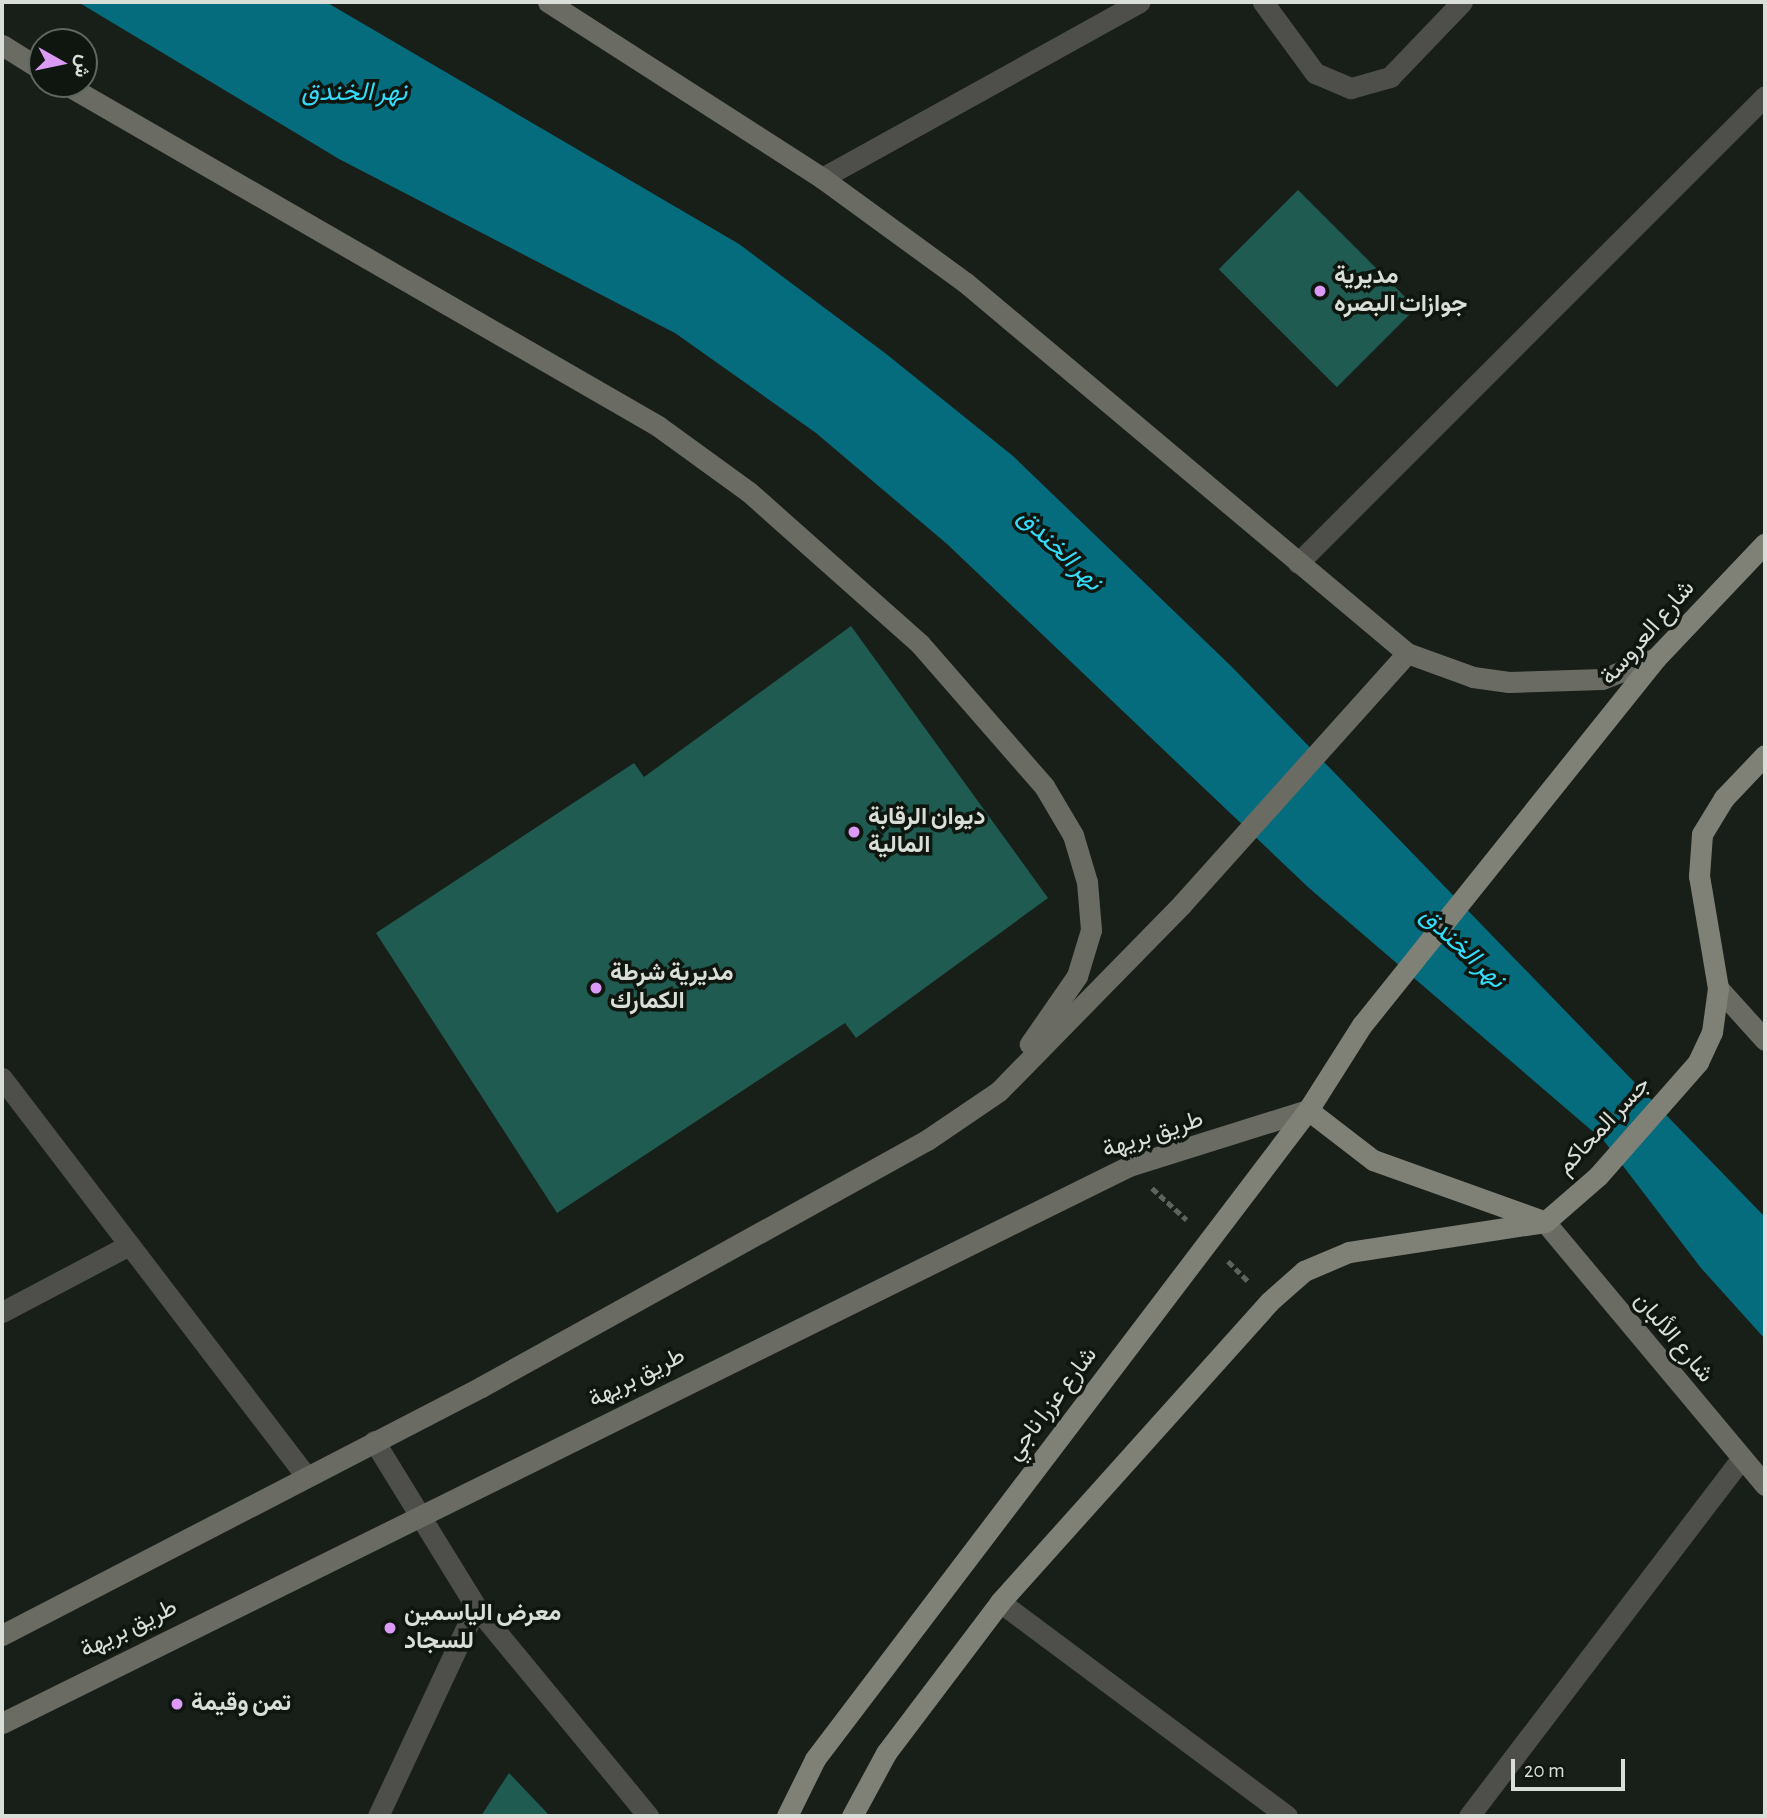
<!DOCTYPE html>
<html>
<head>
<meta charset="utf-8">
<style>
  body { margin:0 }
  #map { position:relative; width:1767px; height:1818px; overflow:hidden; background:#181f18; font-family:"Alegreya Sans",Vazirmatn,sans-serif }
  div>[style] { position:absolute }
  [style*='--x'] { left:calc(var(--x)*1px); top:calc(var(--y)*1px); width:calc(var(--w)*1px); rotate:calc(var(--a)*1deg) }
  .water>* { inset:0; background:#056c7d }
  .building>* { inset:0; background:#1f5b51; transform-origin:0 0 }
  .path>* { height:4.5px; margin-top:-2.25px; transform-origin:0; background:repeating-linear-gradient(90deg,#5d635d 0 7px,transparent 0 10.5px) }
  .service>* { height:21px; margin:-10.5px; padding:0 10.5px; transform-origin:10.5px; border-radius:10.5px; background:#4e4f4a }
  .minor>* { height:21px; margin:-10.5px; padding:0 10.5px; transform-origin:10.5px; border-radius:10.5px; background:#4e4f4a }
  .secondary>* { height:21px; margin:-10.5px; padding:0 10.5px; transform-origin:10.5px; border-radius:10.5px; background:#6a6b63 }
  .primary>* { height:21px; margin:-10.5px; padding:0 10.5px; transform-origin:10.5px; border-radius:10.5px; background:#7f8177 }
  .dots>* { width:19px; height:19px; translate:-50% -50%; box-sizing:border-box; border:4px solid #0f160f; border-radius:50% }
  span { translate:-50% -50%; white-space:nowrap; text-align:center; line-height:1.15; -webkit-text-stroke:7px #0f160f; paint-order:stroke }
  .poi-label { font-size:24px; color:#d9ded9; font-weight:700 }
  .left { translate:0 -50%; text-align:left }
  .street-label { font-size:24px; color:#d9ded9 }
  .water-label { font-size:26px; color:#34dcfc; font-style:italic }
  .frame { position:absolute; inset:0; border:4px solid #d9ded9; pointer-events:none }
  .north { position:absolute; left:28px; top:28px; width:70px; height:70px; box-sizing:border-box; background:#0f160f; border:2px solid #606660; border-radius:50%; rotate:99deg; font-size:19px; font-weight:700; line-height:28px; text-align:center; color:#d9ded9 }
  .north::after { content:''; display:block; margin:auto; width:24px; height:32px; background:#da9af6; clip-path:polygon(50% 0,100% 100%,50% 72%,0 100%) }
  .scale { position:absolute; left:1511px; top:1759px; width:114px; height:32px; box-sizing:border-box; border:4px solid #d9ded9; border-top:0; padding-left:9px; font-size:21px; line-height:24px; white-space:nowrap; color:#d9ded9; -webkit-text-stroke:5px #0f160f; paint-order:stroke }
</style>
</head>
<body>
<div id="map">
  <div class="water">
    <i style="clip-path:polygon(78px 2px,326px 2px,739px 244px,885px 353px,1013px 456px,1232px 667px,1765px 1217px,1765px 1339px,1701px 1268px,1604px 1141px,1309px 888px,947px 544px,816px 433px,675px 333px,339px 159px)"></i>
  </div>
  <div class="building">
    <i style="left:1298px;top:190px;width:167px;height:112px;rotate:45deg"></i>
    <i style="clip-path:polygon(851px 626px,1048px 898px,856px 1038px,845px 1023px,557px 1213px,376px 933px,634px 763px,644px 777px)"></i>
    <i style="clip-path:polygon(509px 1773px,550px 1816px,481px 1816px)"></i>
  </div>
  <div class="path">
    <i style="--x:1152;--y:1188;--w:47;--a:42.4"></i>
    <i style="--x:1228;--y:1261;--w:30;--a:45"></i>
  </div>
  <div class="service">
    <i style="--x:378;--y:1816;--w:231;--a:-64.9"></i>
  </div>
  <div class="minor">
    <i style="--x:1263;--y:2;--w:88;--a:53.8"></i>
    <i style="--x:1315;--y:73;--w:39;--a:23"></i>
    <i style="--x:1351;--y:88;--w:41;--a:-15.8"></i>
    <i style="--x:1390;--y:77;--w:104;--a:-46.2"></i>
    <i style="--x:822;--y:178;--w:363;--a:-29"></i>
    <i style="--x:1298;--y:563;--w:660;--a:-45"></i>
    <i style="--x:2;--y:1078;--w:501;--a:52.63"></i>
    <i style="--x:2;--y:1312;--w:144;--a:-27.8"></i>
    <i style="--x:374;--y:1441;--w:195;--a:58.4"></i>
    <i style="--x:476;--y:1607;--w:271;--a:50.5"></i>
    <i style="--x:1000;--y:1602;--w:358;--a:36.7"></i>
    <i style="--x:1469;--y:1816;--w:449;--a:-52.7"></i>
  </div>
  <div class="secondary">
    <i style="--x:548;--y:2;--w:326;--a:32.7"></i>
    <i style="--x:822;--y:178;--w:178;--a:36.1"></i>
    <i style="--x:966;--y:283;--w:576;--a:40"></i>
    <i style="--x:2;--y:45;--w:47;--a:32"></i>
    <i style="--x:65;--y:84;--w:685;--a:29.97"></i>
    <i style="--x:658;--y:426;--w:112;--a:36"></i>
    <i style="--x:749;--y:492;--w:229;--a:41.6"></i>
    <i style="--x:920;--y:644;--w:189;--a:48.9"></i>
    <i style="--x:1044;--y:786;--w:57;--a:59.4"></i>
    <i style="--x:1073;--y:835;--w:49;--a:73.4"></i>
    <i style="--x:1087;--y:882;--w:48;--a:85.2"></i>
    <i style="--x:1091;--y:930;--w:48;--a:106.9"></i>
    <i style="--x:1077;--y:976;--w:83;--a:124.7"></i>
    <i style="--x:1718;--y:988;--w:70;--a:47.9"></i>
    <i style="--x:1545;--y:1222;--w:343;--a:50.1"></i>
    <i style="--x:2;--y:1635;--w:539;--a:-27.37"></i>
    <i style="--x:481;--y:1387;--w:510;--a:-28.98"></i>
    <i style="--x:927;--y:1140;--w:87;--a:-34.2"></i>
    <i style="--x:999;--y:1091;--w:262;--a:-45.6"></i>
    <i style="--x:1182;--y:904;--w:337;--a:-48.1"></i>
    <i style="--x:1407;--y:653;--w:70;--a:20"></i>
    <i style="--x:1473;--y:677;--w:36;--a:8"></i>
    <i style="--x:1509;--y:682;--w:93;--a:-1.8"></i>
    <i style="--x:1602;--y:679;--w:58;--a:-21.3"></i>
    <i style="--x:2;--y:1723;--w:1257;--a:-26.3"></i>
    <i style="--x:1129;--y:1166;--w:188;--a:-17.4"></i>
  </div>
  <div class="primary">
    <i style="--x:1308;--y:1110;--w:82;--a:37.6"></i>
    <i style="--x:1373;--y:1160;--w:181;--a:19.7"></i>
    <i style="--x:1545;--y:1222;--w:70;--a:-41"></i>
    <i style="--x:1598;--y:1176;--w:152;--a:-48.7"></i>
    <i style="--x:1698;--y:1062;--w:33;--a:-65"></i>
    <i style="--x:1712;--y:1032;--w:44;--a:-82.2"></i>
    <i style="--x:1718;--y:988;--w:114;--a:-99.6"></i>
    <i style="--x:1699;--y:876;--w:42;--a:-85.9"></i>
    <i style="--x:1702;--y:834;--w:42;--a:-58.6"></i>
    <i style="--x:1724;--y:798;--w:59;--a:-46.4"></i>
    <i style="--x:787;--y:1816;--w:64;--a:-63.8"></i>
    <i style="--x:815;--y:1759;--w:815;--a:-52.78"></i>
    <i style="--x:1308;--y:1110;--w:101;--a:-57.6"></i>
    <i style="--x:1362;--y:1025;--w:470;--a:-51.3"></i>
    <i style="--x:1656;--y:658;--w:158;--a:-46.5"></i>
    <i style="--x:852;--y:1816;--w:72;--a:-61.6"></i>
    <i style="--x:886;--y:1753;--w:189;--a:-52.9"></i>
    <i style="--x:1000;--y:1602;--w:403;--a:-48.1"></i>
    <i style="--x:1269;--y:1302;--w:47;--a:-41.5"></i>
    <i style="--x:1304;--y:1271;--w:49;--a:-22.9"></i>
    <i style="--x:1349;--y:1252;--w:198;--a:-8.7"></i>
  </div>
  <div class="dots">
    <i style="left:1320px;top:291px;background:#da9af6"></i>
    <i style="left:854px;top:832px;background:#da9af6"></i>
    <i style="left:596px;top:988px;background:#da9af6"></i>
    <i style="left:390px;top:1628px;background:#da9af6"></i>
    <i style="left:177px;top:1704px;background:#da9af6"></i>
  </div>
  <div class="poi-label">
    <span class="left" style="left:1334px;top:291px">مديرية<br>جوازات البصره</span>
    <span class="left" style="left:868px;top:832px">ديوان الرقابة<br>المالية</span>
    <span class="left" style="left:610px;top:988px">مديرية شرطة<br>الكمارك</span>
    <span class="left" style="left:404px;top:1628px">معرض الياسمين<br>للسجاد</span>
    <span class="left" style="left:191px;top:1704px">تمن وقيمة</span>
  </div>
  <div class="street-label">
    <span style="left:1648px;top:633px;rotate:-49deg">شارع العروسة</span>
    <span style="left:1604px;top:1126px;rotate:-47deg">جسر المحاكم</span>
    <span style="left:1153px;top:1135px;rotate:-18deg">طريق بريهة</span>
    <span style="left:1673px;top:1338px;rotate:50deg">شارع الألبان</span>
    <span style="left:637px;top:1378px;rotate:-27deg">طريق بريهة</span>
    <span style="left:1052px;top:1404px;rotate:-53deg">شارع عزرا ناجي</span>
    <span style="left:129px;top:1629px;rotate:-26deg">طريق بريهة</span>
  </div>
  <div class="water-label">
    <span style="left:354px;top:93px">نهر الخندق</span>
    <span style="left:1059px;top:550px;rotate:44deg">نهر الخندق</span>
    <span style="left:1462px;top:948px;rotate:43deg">نهر الخندق</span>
  </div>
  <div class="frame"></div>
  <div class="north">ش</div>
  <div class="scale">20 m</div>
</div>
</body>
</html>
